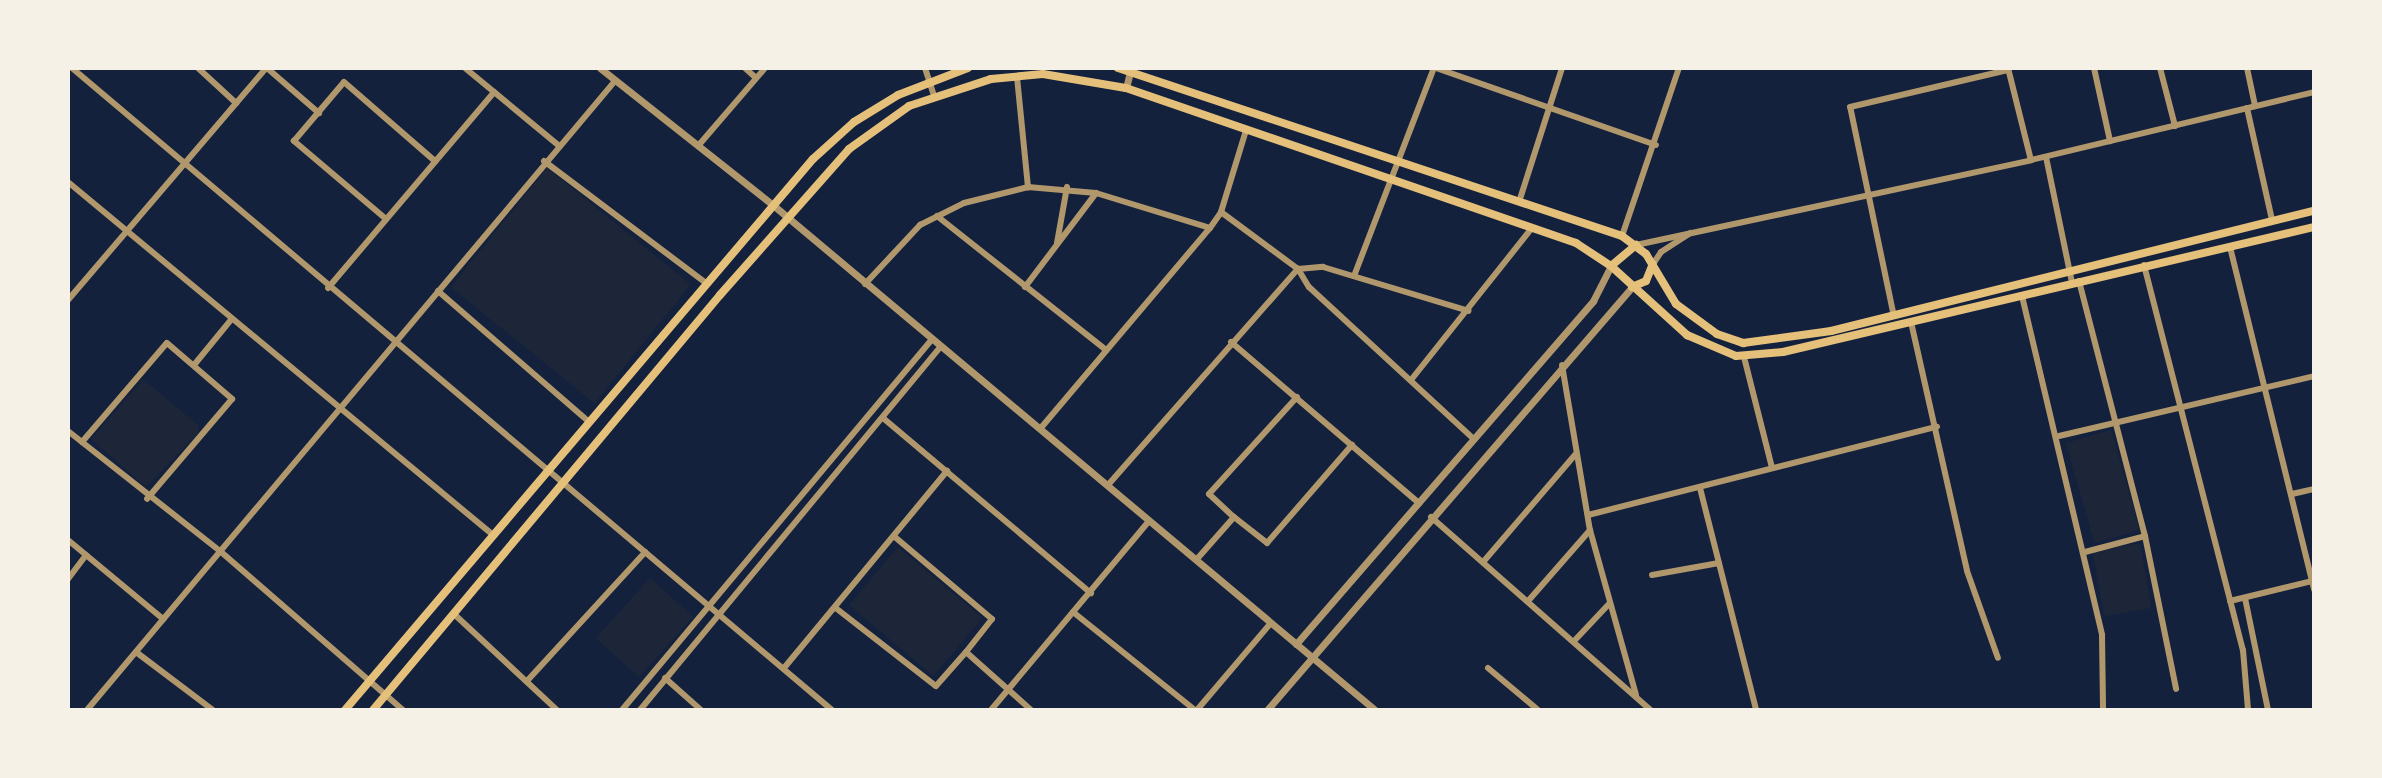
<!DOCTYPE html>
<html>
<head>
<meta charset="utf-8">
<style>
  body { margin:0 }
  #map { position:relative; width:2382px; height:778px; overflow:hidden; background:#14213d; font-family:"Noto Sans",sans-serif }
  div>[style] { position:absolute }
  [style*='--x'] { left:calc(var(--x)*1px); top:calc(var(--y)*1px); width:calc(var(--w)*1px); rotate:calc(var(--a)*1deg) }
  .green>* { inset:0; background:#1d2539; transform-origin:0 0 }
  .minor>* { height:6px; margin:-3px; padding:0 3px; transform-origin:3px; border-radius:3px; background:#b1986c }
  .tertiary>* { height:7px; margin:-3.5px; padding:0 3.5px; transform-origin:3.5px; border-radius:3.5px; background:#b1986c }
  .secondary>* { height:8px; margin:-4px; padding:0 4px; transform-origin:4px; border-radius:4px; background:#e5c07b }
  span { translate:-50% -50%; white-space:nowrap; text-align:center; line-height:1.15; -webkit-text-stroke:8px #f6f1e7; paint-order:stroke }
  .frame { position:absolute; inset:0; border:70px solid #f6f1e7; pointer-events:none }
</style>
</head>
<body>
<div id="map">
  <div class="green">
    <i style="left:547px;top:168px;width:185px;height:153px;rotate:39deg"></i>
    <i style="clip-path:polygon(143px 379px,198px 425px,199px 432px,146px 487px,91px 439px)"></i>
    <i style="left:2111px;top:430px;width:104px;height:47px;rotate:74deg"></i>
    <i style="left:2140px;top:543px;width:66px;height:48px;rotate:80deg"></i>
    <i style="left:898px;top:547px;width:110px;height:76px;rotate:40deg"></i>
    <i style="left:650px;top:578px;width:58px;height:81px;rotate:42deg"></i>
  </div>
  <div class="minor">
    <i style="--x:72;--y:68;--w:995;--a:40.19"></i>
    <i style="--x:198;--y:68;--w:52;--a:42.6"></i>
    <i style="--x:267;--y:68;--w:69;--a:40.9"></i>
    <i style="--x:465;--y:68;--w:121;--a:39.6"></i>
    <i style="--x:745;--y:68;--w:13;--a:42"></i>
    <i style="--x:925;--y:68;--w:29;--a:72"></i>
    <i style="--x:1436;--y:68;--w:233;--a:19.3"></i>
    <i style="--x:2008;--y:68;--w:95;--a:76"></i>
    <i style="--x:2094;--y:68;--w:75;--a:77.6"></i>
    <i style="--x:2160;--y:68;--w:60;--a:75.5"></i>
    <i style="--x:2247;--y:68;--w:39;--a:78"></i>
    <i style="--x:1017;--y:77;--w:111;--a:84.3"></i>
    <i style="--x:2247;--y:108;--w:115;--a:77.4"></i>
    <i style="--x:698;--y:146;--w:103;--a:-49.3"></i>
    <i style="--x:2046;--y:157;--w:129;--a:78.3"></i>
    <i style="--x:544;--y:161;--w:203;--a:37"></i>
    <i style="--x:68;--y:182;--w:552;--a:39.71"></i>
    <i style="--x:1519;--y:202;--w:141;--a:-72.2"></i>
    <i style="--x:1221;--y:212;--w:96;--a:36.5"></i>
    <i style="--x:1298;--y:269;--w:25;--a:-5"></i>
    <i style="--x:1323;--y:267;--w:152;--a:16.8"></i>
    <i style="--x:937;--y:216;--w:216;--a:38.4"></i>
    <i style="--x:386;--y:219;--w:121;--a:-139.7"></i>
    <i style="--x:294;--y:141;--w:77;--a:-49.7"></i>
    <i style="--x:344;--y:82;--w:121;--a:41"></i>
    <i style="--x:1622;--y:236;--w:177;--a:-71.3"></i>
    <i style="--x:1057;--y:243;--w:57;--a:-79.9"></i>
    <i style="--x:1636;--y:245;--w:404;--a:-12.1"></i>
    <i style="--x:2031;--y:160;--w:291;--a:-13.5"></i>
    <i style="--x:2230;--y:247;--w:353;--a:76.2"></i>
    <i style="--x:1653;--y:264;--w:14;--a:-56"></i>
    <i style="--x:1661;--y:252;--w:35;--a:-33"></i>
    <i style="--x:2144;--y:265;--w:398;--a:75.6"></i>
    <i style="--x:2243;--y:650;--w:60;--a:85.2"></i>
    <i style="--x:1354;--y:276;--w:223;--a:-69"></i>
    <i style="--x:2079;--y:281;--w:263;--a:75.5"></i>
    <i style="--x:2145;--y:536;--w:156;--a:78.5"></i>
    <i style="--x:865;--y:284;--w:81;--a:-47"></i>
    <i style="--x:920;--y:225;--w:49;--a:-26.6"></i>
    <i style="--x:964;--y:203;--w:66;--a:-14"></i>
    <i style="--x:1028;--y:187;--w:68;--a:5"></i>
    <i style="--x:1096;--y:193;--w:119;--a:17.1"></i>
    <i style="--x:1025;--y:287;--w:118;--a:-52.9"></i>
    <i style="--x:328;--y:288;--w:257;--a:-49.7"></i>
    <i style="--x:438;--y:291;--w:200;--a:40.9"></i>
    <i style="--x:2022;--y:296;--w:348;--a:76.7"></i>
    <i style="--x:2102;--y:635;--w:75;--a:89.2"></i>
    <i style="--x:68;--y:300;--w:305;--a:-49.5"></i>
    <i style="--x:1893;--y:312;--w:209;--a:-101.8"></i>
    <i style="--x:1850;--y:107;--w:162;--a:-13.2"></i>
    <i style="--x:1911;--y:322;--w:255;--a:77.3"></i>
    <i style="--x:1967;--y:571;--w:92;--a:70.4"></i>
    <i style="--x:1231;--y:342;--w:248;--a:40.6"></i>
    <i style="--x:1744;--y:357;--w:114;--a:75.8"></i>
    <i style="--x:194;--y:365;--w:57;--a:-50.7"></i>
    <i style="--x:1562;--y:365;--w:167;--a:80.4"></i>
    <i style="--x:1590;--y:530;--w:171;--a:74.4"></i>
    <i style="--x:1411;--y:380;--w:194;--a:-51.5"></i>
    <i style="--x:1297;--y:397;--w:131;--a:132.2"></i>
    <i style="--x:1209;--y:494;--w:34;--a:43"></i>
    <i style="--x:1234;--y:517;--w:42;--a:38.2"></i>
    <i style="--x:1267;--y:543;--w:130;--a:-49.1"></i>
    <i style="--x:883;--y:418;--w:272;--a:40.1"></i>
    <i style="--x:1040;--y:429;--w:263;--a:-49.8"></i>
    <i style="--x:1210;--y:228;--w:19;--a:-55"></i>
    <i style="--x:1221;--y:212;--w:86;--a:-73"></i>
    <i style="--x:68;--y:431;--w:194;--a:38.3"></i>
    <i style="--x:220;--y:551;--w:242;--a:41"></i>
    <i style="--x:2059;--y:436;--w:262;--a:-13.2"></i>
    <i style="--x:82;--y:442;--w:130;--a:-49.4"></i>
    <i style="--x:167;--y:343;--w:86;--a:40.7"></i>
    <i style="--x:232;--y:399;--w:131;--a:130.4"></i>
    <i style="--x:1108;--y:485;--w:288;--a:-48.7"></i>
    <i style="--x:1298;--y:269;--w:21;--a:59"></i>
    <i style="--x:1309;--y:287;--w:224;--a:42.7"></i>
    <i style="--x:1700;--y:488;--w:229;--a:75.8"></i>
    <i style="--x:2292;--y:494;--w:23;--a:-13"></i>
    <i style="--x:1588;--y:515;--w:360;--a:-14.2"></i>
    <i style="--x:1431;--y:517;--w:293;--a:41.3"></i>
    <i style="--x:68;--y:540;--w:124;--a:39.7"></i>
    <i style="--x:2085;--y:552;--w:62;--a:-14.9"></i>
    <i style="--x:1197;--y:559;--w:56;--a:-48.6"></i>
    <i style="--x:1484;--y:561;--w:140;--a:-49.4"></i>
    <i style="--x:1652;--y:575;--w:68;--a:-10.2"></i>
    <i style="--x:68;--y:579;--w:30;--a:-53"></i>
    <i style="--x:2245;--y:598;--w:114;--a:78.4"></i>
    <i style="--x:1529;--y:600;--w:93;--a:-48.9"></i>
    <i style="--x:2230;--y:601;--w:84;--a:-13.7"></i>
    <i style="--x:837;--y:609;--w:125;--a:37.9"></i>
    <i style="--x:936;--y:686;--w:45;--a:-48.6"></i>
    <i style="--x:966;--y:652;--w:42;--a:-51.8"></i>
    <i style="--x:992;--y:619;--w:126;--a:-139.8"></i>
    <i style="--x:1073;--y:612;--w:156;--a:38.8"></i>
    <i style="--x:454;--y:614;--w:141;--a:43"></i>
    <i style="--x:1576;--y:639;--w:48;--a:-46.7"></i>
    <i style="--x:136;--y:652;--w:96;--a:37"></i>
    <i style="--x:966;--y:652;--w:87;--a:41.7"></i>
    <i style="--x:784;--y:668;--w:256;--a:-50.4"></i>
    <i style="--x:1488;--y:668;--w:65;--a:40"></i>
    <i style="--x:665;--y:678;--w:48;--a:41.6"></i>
    <i style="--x:527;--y:681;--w:175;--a:-47.5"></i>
    <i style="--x:87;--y:710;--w:821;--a:-49.99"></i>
    <i style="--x:622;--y:710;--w:481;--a:-50.1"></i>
    <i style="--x:640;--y:710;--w:469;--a:-50.4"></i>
    <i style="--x:991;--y:710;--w:246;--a:-50.1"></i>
    <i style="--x:1197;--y:710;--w:113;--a:-49.7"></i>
  </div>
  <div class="tertiary">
    <i style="--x:600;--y:68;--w:221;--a:38.4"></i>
    <i style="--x:773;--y:205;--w:786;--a:39.99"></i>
    <i style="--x:1126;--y:88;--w:21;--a:-76"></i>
    <i style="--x:1296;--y:644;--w:454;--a:-49.1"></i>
    <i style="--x:1593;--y:301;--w:39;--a:-63"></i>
    <i style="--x:1267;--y:710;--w:559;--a:-49.21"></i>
  </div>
  <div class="secondary">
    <i style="--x:1118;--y:68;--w:531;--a:18.43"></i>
    <i style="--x:1622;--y:236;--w:30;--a:37"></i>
    <i style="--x:1646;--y:254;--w:58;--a:59"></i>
    <i style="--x:1676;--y:304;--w:51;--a:36.2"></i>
    <i style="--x:1717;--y:334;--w:28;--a:19"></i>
    <i style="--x:1743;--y:343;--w:89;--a:-7.8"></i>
    <i style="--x:1831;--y:331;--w:498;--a:-14"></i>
    <i style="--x:1611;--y:266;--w:33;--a:-40"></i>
    <i style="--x:1632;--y:287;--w:15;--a:-23"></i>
    <i style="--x:1646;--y:281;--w:18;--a:-68"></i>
    <i style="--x:345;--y:710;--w:723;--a:-49.66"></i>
    <i style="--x:813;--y:159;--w:55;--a:-42.1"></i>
    <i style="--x:854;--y:122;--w:52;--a:-31.5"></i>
    <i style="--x:898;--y:95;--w:75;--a:-21.1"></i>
    <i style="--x:373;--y:710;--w:541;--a:-50.1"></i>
    <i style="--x:720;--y:295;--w:195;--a:-48.5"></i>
    <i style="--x:849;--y:149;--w:74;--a:-35.6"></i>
    <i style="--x:909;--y:106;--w:86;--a:-18.2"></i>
    <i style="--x:991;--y:79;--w:52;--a:-5.5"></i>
    <i style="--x:1043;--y:74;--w:84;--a:9.6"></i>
    <i style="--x:1126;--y:88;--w:476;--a:19"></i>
    <i style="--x:1576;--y:243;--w:42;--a:33.3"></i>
    <i style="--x:1611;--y:266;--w:103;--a:42.2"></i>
    <i style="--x:1687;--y:335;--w:53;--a:23.2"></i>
    <i style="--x:1736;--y:356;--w:47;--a:-4.9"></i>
    <i style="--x:1783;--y:352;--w:546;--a:-13.25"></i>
  </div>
  <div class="frame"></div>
</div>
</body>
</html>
